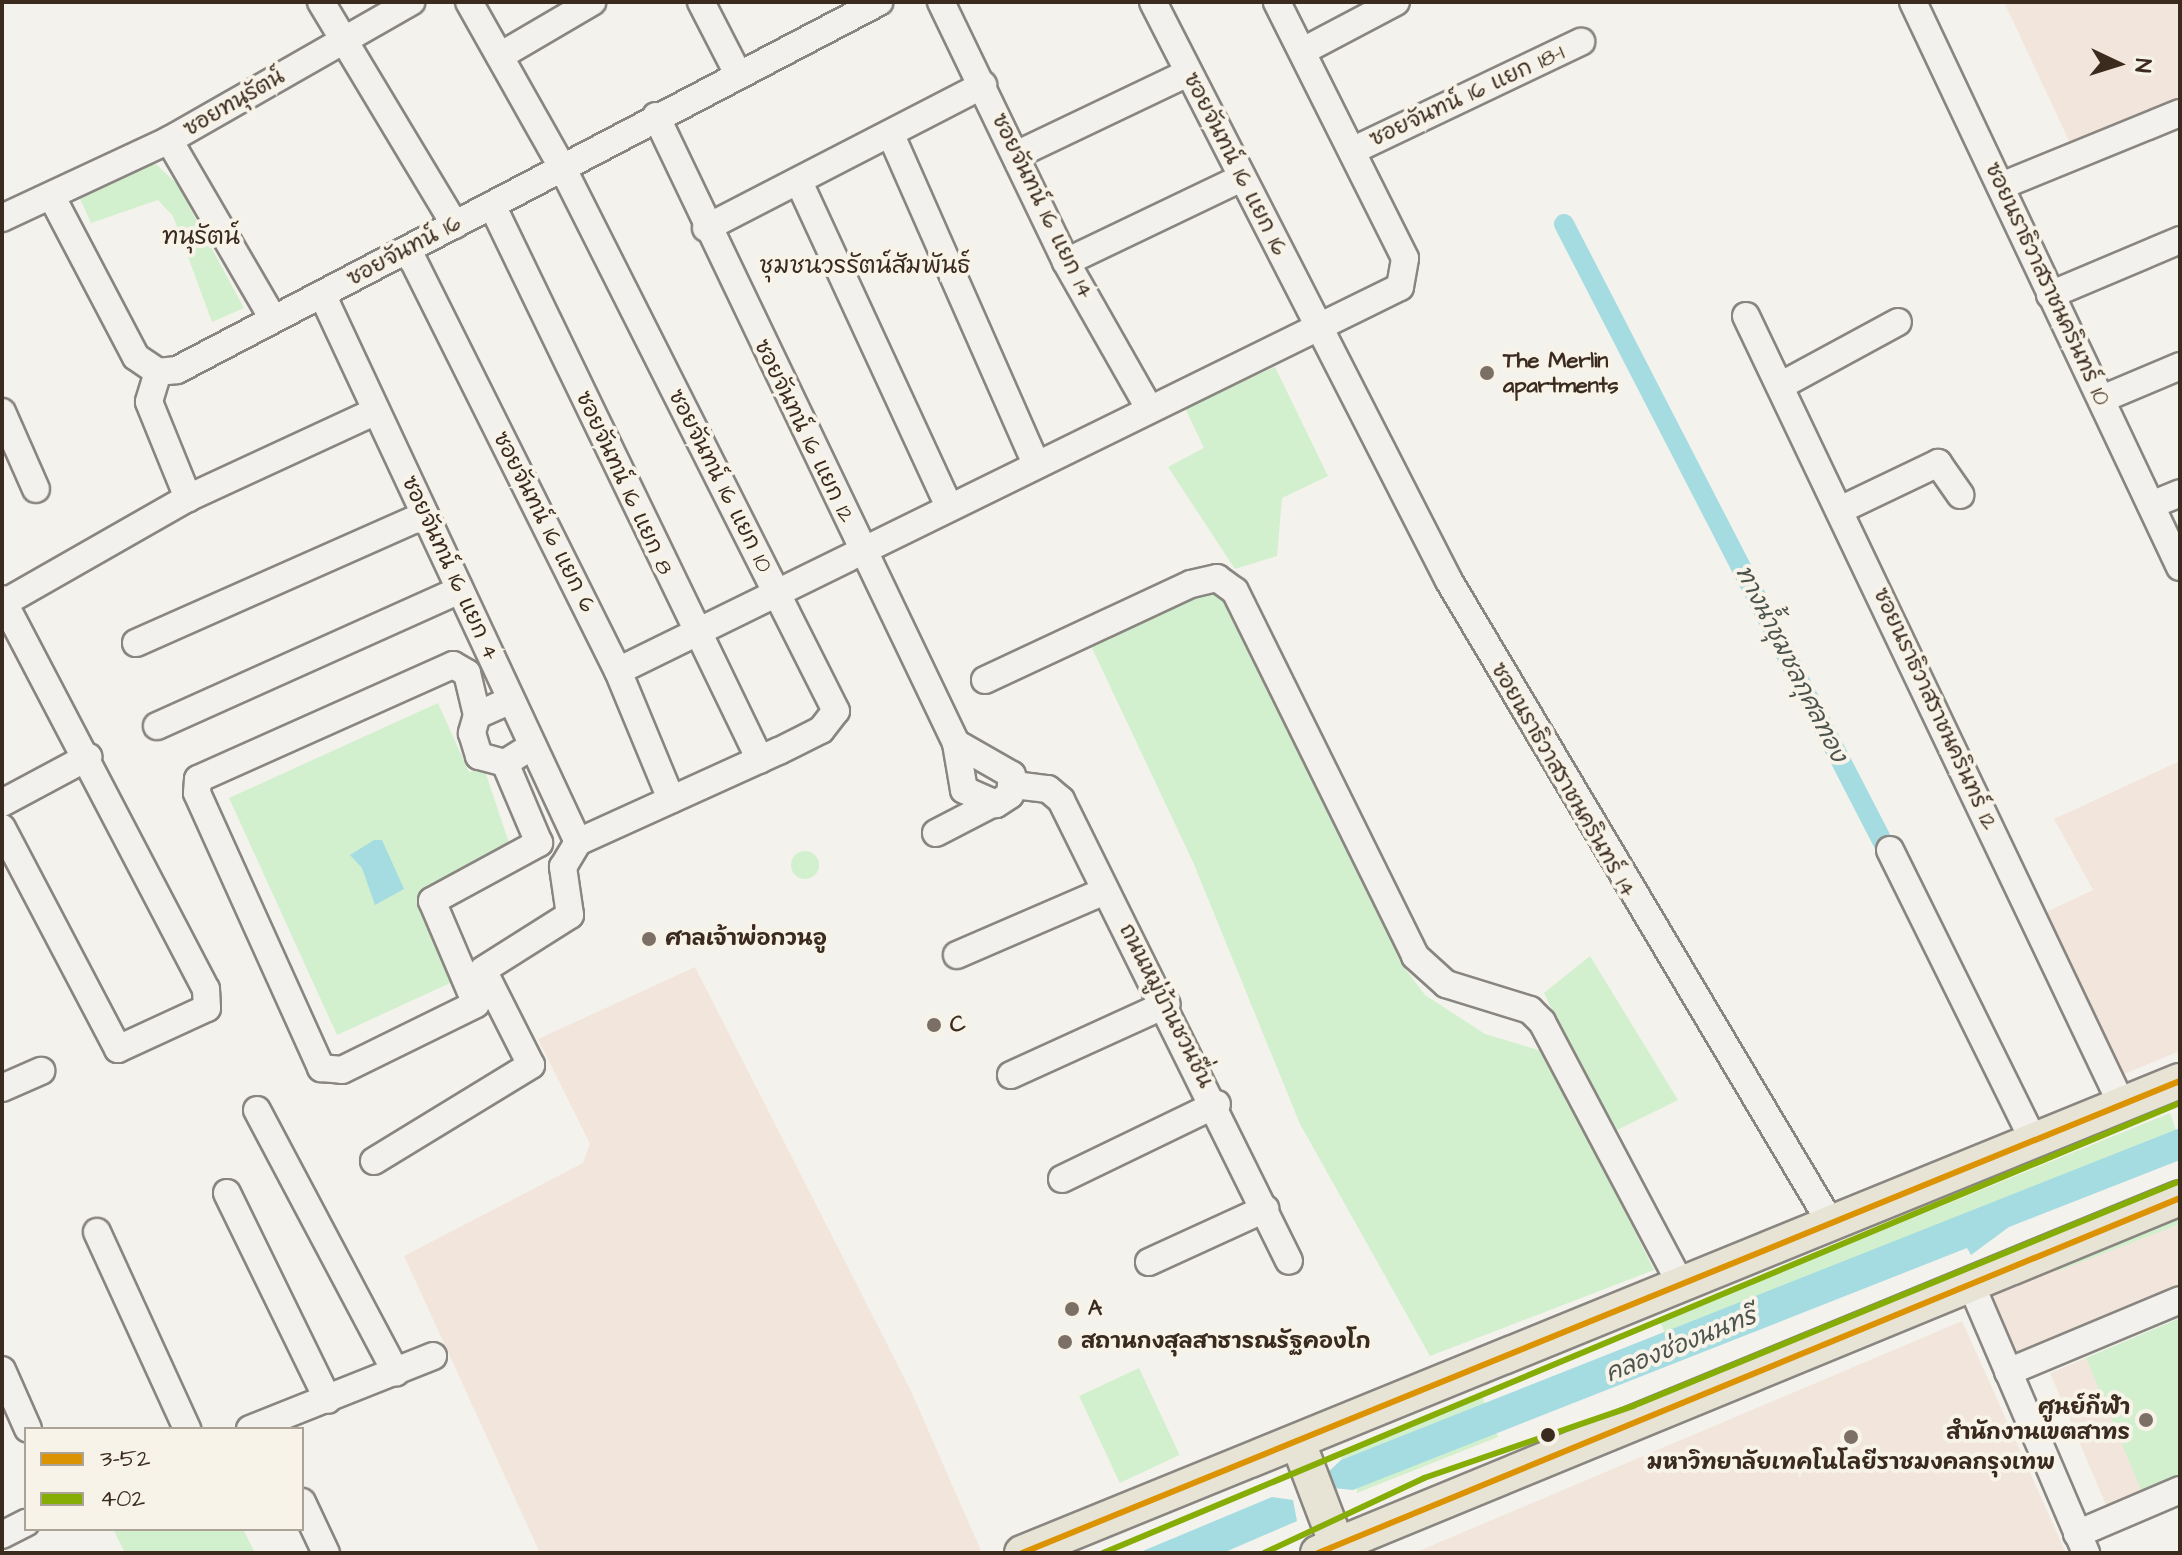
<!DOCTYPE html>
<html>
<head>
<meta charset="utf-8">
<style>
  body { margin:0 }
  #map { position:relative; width:2182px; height:1555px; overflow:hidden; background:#f4f2ec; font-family:"Architects Daughter","Playpen Sans Thai",sans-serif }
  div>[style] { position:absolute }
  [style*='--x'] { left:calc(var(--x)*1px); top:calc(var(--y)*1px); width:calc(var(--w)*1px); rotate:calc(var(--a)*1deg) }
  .built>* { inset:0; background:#f2e6dc; transform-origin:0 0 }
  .green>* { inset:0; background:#d2f0cd; transform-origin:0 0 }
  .round { border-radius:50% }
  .water>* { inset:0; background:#a4dce2 }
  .canal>* { height:20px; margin:-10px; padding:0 10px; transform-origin:10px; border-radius:10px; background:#a4dce2 }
  .roads { filter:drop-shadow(2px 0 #898580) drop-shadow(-2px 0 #898580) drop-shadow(0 2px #898580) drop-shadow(0 -2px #898580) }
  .minor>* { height:26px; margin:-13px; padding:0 13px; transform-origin:13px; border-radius:13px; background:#f2f1ed }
  .major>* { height:34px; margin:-17px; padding:0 17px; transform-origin:17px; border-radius:17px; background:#e7e4d5 }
  .bus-1>* { height:6px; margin:-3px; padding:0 3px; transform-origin:3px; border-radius:3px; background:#db9304 }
  .bus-2>* { height:6px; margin:-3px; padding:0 3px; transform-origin:3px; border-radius:3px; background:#86ac06 }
  .dots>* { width:22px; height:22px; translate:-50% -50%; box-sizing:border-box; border:4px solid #f7f3e8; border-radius:50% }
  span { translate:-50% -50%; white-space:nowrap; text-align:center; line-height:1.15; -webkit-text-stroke:8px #f7f3e8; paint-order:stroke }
  .street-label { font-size:22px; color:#3b2a1e }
  .poi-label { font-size:22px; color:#3b2a1e; font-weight:700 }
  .left { translate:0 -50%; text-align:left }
  .right { translate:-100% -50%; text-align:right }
  .neighbourhood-label { font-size:24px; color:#3b2a1e }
  .water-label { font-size:24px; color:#4d544e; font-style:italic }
  .frame { position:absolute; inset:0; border:4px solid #3b2a1e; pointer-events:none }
  .legend { position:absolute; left:24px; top:1427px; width:280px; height:104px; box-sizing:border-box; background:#f7f3e8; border:2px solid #aca397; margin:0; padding:10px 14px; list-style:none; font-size:24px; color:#3b2a1e }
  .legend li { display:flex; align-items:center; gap:16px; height:40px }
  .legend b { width:40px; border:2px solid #aca397 }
  .north { position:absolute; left:2078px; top:24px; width:80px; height:80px; -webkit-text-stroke:6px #f7f3e8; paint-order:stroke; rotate:94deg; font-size:22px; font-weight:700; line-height:32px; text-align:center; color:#3b2a1e }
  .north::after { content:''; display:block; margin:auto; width:28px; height:36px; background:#3b2a1e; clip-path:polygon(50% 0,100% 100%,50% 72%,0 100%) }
</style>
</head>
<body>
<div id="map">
  <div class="built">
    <i style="clip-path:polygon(2004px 2px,2180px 2px,2180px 101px,2071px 145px)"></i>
    <i style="clip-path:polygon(2180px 761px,2180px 1051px,2124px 1074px,2044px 913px,2093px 890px,2054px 819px)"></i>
    <i style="clip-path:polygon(695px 967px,911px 1391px,982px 1553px,540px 1553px,404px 1256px,583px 1163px,590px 1144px,538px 1039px)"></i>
    <i style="clip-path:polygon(2180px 1214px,2180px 1306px,2018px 1376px,1983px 1293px)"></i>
    <i style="clip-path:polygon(1962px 1321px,2066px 1553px,1414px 1553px)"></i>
    <i style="left:2086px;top:1358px;width:151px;height:39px;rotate:67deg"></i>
  </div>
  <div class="green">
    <i style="clip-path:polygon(156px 164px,177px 184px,244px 308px,212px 322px,173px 216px,158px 200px,91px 223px,80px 199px,133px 168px)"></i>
    <i style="clip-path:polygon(1275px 367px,1328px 476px,1282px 498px,1277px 556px,1235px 569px,1168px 467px,1204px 448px,1185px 408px)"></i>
    <i style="clip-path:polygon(1213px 592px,1223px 598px,1406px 970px,1425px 995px,1485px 1034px,1545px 1052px,1654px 1270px,1430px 1356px,1300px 1124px,1193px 862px,1091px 646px,1185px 596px)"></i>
    <i style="clip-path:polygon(438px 703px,469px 772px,484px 768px,511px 849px,432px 892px,461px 978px,337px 1035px,229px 798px)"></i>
    <i class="round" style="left:791px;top:851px;width:28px;height:28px"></i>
    <i style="clip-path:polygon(1590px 956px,1678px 1100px,1611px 1133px,1544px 993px)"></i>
    <i style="clip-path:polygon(2170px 1113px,2176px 1130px,1665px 1334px,1660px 1321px)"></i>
    <i style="clip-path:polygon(2180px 1214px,2180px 1224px,2058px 1271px,2055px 1264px)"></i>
    <i style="clip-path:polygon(2180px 1318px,2180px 1482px,2144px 1497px,2086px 1358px)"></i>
    <i style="left:1139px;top:1368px;width:96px;height:66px;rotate:65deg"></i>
    <i style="clip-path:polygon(1481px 1394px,1485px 1404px,1341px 1460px,1342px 1453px)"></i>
    <i style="clip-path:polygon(1496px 1431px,1498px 1437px,1357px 1493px,1357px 1488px)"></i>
    <i style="clip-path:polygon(113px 1529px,243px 1529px,255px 1553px,125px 1553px)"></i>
  </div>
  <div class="water">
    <i style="clip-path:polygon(374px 840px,382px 840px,404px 889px,375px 905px,362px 868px,350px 855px)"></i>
    <i style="clip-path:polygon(2180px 1128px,2180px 1160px,2009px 1227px,1971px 1255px,1967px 1248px,1353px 1490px,1333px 1488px,1327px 1473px,1341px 1460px)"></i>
    <i style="clip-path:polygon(1272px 1497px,1293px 1500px,1297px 1521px,1223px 1553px,1138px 1553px)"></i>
  </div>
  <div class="canal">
    <i style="--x:1564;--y:224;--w:718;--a:62.72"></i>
  </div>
  <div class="roads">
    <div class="minor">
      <i style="--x:321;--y:2;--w:260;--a:59"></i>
      <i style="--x:701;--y:2;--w:81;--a:62.8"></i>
      <i style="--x:941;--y:2;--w:288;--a:64.3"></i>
      <i style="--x:1066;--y:262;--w:168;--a:60.4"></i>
      <i style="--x:1153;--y:2;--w:650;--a:62.92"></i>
      <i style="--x:1449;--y:581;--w:746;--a:59.27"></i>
      <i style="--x:1913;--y:2;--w:625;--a:64.71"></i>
      <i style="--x:1303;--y:51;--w:105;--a:-27.8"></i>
      <i style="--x:500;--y:56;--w:107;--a:-30.4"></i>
      <i style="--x:656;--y:116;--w:695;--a:64.43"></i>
      <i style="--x:956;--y:743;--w:64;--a:29.7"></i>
      <i style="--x:1012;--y:775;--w:20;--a:96"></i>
      <i style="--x:1010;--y:795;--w:17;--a:147"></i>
      <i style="--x:996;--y:804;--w:35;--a:-156"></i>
      <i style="--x:964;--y:790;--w:48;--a:-99.7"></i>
      <i style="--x:891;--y:135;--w:357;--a:66.2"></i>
      <i style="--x:169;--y:140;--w:207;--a:59.8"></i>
      <i style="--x:1352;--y:151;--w:254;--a:-25.5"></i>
      <i style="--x:1016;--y:155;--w:191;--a:-25.5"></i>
      <i style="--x:799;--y:182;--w:357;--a:65.2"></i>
      <i style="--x:2001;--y:186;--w:193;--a:-22.2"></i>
      <i style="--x:53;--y:199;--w:178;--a:62.3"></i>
      <i style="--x:136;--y:357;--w:27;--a:34"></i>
      <i style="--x:158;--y:372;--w:19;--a:-6"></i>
      <i style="--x:177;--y:370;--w:793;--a:-27.66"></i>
      <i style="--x:492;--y:205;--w:616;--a:64.22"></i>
      <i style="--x:2;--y:218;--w:184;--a:-25"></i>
      <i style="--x:169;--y:140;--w:279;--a:-29.7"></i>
      <i style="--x:706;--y:228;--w:312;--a:-27.3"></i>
      <i style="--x:408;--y:250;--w:470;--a:63.5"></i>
      <i style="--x:618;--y:671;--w:139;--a:67.5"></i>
      <i style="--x:1066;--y:262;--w:194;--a:-25.6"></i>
      <i style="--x:322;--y:294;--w:605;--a:64.96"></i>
      <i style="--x:2050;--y:295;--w:141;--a:-22.9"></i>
      <i style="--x:1746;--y:316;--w:872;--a:64.52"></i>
      <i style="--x:158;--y:372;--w:31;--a:107"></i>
      <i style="--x:149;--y:402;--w:104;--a:67.9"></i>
      <i style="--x:1780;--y:386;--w:134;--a:-28.5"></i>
      <i style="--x:2102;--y:399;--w:85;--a:-22.9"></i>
      <i style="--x:2;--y:412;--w:84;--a:66.2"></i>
      <i style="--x:2151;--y:505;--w:31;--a:-22"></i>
      <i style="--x:1840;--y:510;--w:109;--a:-25.6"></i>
      <i style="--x:1938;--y:463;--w:39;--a:55"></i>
      <i style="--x:2;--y:599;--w:440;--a:62.4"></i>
      <i style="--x:206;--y:989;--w:19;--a:87"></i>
      <i style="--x:207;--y:1008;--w:98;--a:155.3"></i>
      <i style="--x:118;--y:1049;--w:250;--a:-117.7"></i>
      <i style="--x:2;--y:604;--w:214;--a:-29.7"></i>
      <i style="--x:188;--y:498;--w:207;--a:-24.8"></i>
      <i style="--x:136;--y:643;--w:316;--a:-23.9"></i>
      <i style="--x:618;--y:671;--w:871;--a:-26.15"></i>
      <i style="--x:1400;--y:287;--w:29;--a:-80"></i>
      <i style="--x:1405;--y:258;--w:286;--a:-116.6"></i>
      <i style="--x:985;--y:680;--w:227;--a:-25"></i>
      <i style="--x:1191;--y:584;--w:27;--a:-13"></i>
      <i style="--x:1217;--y:578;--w:22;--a:36"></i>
      <i style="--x:1235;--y:591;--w:407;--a:63.7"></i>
      <i style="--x:1415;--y:956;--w:42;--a:42.1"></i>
      <i style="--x:1446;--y:984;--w:88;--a:17.2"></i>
      <i style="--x:1530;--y:1010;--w:17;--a:45"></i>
      <i style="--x:1542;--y:1022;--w:297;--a:62.1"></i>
      <i style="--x:511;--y:700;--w:37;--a:156"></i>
      <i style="--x:477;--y:715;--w:43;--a:-103.4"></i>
      <i style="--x:467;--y:673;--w:16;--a:-150"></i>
      <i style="--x:453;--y:665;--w:279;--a:155.9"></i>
      <i style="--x:198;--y:779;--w:14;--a:94"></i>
      <i style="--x:197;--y:793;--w:302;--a:65.7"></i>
      <i style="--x:321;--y:1068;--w:21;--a:5"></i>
      <i style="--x:342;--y:1070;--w:149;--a:-26.2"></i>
      <i style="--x:476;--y:1004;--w:112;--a:-113.1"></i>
      <i style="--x:432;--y:901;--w:122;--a:-28.5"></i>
      <i style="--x:539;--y:843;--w:87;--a:-113"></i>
      <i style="--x:505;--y:763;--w:32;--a:-32"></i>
      <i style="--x:477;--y:715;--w:19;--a:106"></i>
      <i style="--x:472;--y:733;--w:24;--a:73"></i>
      <i style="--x:479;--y:756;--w:27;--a:15"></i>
      <i style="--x:157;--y:726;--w:332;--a:-24.2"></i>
      <i style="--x:1014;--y:785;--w:34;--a:7"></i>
      <i style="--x:1048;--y:789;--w:17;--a:40"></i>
      <i style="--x:1061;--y:800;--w:514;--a:63.68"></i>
      <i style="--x:2;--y:803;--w:98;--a:-28.1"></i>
      <i style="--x:936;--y:833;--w:63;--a:-27.4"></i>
      <i style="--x:1890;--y:850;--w:322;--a:63.7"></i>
      <i style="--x:957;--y:955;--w:161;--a:-23.4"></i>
      <i style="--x:1011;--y:1075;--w:171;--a:-24.5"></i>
      <i style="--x:2;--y:1088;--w:43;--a:-23.6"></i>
      <i style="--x:257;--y:1110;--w:297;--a:62.1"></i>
      <i style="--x:374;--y:1161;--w:184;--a:-31.4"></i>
      <i style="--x:531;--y:1065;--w:106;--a:-116.8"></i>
      <i style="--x:483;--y:970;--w:103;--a:-32.3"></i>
      <i style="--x:570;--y:915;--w:49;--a:-98.3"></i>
      <i style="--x:563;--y:867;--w:29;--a:-59"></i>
      <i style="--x:578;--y:842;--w:221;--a:-24.4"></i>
      <i style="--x:779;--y:751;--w:47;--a:-26.6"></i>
      <i style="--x:821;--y:730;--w:24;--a:-52"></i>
      <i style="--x:836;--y:711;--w:609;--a:-116.73"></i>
      <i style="--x:562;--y:167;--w:189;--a:-119.4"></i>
      <i style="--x:1062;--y:1179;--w:172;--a:-25.8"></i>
      <i style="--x:227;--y:1193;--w:230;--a:64"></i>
      <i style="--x:97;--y:1232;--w:217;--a:65.4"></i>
      <i style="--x:1149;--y:1262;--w:128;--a:-24.6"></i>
      <i style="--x:1970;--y:1282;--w:295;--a:66.8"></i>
      <i style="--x:2;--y:1370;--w:64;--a:66.2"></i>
      <i style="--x:2008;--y:1372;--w:186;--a:-22.7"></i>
      <i style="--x:250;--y:1429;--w:197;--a:-21.7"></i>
      <i style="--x:302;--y:1502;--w:56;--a:64.8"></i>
      <i style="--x:2077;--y:1534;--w:112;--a:-23.1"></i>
      <i style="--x:2;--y:1535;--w:27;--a:-27"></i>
    </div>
    <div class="major">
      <i style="--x:1299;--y:1445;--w:107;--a:69.2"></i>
      <i style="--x:1022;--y:1553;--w:1250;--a:-22.18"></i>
      <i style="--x:1318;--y:1553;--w:932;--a:-22.38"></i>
    </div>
  </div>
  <div class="bus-1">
    <i style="--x:1022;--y:1553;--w:1250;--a:-22.18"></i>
    <i style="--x:1318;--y:1553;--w:932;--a:-22.38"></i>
  </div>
  <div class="bus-2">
    <i style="--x:1103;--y:1553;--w:1167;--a:-22.68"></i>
    <i style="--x:1264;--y:1553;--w:177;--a:-25.1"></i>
    <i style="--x:1424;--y:1478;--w:221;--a:-19"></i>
    <i style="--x:1633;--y:1406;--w:591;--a:-22.36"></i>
  </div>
  <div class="dots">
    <i style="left:1487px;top:373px;background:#7c7066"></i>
    <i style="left:649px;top:939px;background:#7c7066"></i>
    <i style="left:934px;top:1025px;background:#7c7066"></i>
    <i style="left:1072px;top:1309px;background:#7c7066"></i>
    <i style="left:1065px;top:1342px;background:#7c7066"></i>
    <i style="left:2146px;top:1420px;background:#7c7066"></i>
    <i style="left:1548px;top:1435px;background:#3b2a1e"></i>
    <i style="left:1851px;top:1437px;background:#7c7066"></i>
  </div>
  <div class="street-label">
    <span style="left:1467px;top:96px;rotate:-25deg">ซอยจันทน์ 16 แยก 18-1</span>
    <span style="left:234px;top:103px;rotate:-30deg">ซอยทนุรัตน์</span>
    <span style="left:1235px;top:164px;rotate:63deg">ซอยจันทน์ 16 แยก 16</span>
    <span style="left:1042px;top:206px;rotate:64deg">ซอยจันทน์ 16 แยก 14</span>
    <span style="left:404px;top:251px;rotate:-28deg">ซอยจันทน์ 16</span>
    <span style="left:2047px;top:284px;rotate:65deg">ซอยนราธิวาสราชนครินทร์ 10</span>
    <span style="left:804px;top:431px;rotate:64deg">ซอยจันทน์ 16 แยก 12</span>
    <span style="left:720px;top:481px;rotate:63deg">ซอยจันทน์ 16 แยก 10</span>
    <span style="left:624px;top:483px;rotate:65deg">ซอยจันทน์ 16 แยก 8</span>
    <span style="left:544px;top:522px;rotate:63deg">ซอยจันทน์ 16 แยก 6</span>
    <span style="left:450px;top:568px;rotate:65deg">ซอยจันทน์ 16 แยก 4</span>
    <span style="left:1935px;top:709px;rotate:65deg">ซอยนราธิวาสราชนครินทร์ 12</span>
    <span style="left:1563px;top:780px;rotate:60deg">ซอยนราธิวาสราชนครินทร์ 14</span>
    <span style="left:1166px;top:1006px;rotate:63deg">ถนนหมู่บ้านชวนชื่น</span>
  </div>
  <div class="poi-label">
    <span class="left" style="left:1503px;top:373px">The Merlin<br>apartments</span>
    <span class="left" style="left:665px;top:939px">ศาลเจ้าพ่อกวนอู</span>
    <span class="left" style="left:950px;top:1025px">C</span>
    <span class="left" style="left:1088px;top:1309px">A</span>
    <span class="left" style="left:1081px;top:1342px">สถานกงสุลสาธารณรัฐคองโก</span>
    <span class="right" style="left:2130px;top:1420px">ศูนย์กีฬา<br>สำนักงานเขตสาทร</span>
    <span style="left:1851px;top:1463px">มหาวิทยาลัยเทคโนโลยีราชมงคลกรุงเทพ</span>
  </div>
  <div class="neighbourhood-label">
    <span style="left:201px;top:238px">ทนุรัตน์</span>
    <span style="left:865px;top:267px">ชุมชนวรรัตน์สัมพันธ์</span>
  </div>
  <div class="water-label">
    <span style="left:1790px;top:664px;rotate:63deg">ทางน้ำชุมชลกุศลทอง</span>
    <span style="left:1681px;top:1346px;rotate:-22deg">คลองช่องนนทรี</span>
  </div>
  <div class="frame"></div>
  <ul class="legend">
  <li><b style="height:10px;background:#db9304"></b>3-52</li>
  <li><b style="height:10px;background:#86ac06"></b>402</li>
  </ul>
  <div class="north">N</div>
</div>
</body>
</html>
